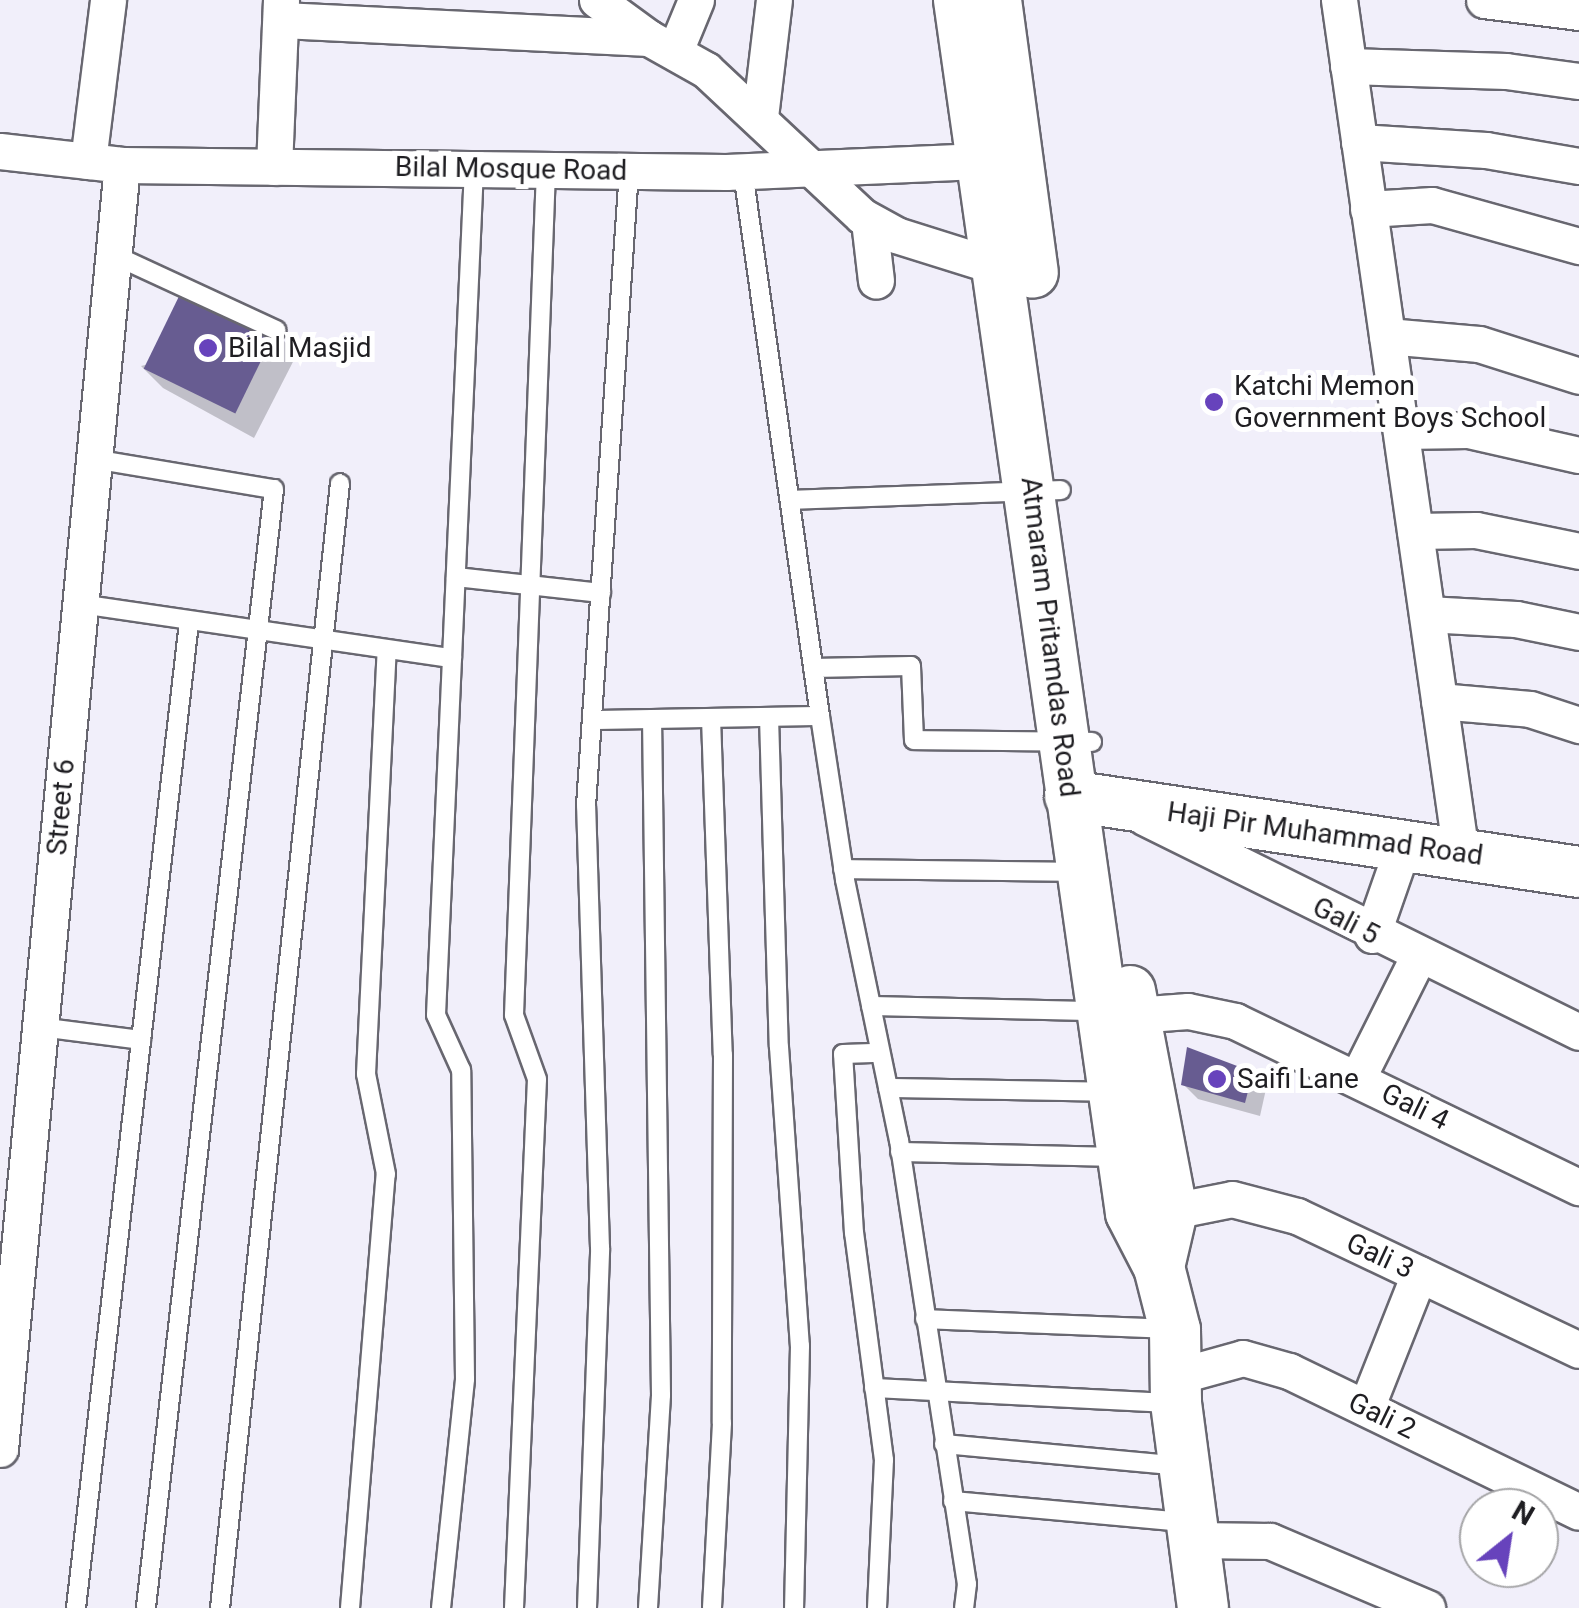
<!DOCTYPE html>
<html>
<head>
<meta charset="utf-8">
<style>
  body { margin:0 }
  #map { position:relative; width:1579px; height:1608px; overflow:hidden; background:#f1effa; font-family:Roboto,sans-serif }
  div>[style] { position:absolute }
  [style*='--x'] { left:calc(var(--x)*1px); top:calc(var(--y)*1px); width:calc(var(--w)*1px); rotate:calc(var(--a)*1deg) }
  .shadow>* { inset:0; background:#0003 }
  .building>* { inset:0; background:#675c91; transform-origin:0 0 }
  .roads { filter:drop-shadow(2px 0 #686770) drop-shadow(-2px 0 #686770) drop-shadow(0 2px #686770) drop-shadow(0 -2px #686770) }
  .lane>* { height:18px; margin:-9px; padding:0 9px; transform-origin:9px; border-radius:9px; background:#fff }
  .street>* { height:35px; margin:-17.5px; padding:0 17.5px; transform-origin:17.5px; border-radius:17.5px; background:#fff }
  .secondary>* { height:50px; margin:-25px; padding:0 25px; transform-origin:25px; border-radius:25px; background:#fff }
  .dots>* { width:28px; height:28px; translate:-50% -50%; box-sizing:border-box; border:5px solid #fff; border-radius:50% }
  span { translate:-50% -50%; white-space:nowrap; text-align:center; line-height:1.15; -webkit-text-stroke:10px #fff; paint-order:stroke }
  .street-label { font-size:28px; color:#1f1e22 }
  .poi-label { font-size:28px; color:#1f1e22 }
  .left { translate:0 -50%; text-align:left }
  .north { position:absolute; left:1459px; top:1488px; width:100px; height:100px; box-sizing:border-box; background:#fff; border:2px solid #a5a5a7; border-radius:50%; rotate:30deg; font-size:28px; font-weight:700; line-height:40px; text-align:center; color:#1f1e22 }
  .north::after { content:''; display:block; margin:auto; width:35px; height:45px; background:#6743bc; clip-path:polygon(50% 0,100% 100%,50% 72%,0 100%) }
</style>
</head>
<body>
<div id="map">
  <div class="shadow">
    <i style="clip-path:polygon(275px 332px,297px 354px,254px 438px,163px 388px,141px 366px)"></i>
    <i style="clip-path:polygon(1252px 1075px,1266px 1089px,1260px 1116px,1198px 1099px,1183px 1084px)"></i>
  </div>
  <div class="building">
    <i style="left:184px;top:286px;width:102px;height:92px;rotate:26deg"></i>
    <i style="clip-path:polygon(1187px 1047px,1253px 1072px,1245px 1103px,1181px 1085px)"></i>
  </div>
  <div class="roads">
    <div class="lane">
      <i style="--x:114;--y:255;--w:179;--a:24.8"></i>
      <i style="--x:94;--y:459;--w:182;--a:9.5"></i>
      <i style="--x:274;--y:489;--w:1126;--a:96.53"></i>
      <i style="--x:790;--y:500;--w:271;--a:-2.1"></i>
      <i style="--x:456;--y:577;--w:146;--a:6.3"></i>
      <i style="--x:80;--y:604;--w:376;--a:8.3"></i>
      <i style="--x:813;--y:668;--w:98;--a:-1.2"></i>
      <i style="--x:911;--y:666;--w:74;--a:87.7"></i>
      <i style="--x:914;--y:740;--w:178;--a:0.6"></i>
      <i style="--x:820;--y:716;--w:166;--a:81.3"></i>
      <i style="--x:845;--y:880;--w:266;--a:78.3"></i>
      <i style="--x:899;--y:1140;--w:449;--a:81.3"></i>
      <i style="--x:967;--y:1584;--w:24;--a:97"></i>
      <i style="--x:769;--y:717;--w:330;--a:88.3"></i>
      <i style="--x:779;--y:1047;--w:300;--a:86"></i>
      <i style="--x:800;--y:1346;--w:262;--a:91.3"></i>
      <i style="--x:711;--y:718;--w:337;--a:88"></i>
      <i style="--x:723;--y:1055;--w:368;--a:90.2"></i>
      <i style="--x:722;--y:1423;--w:185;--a:93.1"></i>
      <i style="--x:592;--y:720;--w:228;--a:-1"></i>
      <i style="--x:820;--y:716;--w:549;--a:-98.06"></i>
      <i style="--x:843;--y:869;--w:235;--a:0.7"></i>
      <i style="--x:871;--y:1006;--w:229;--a:1.3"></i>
      <i style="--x:40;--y:1027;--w:102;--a:7.3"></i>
      <i style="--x:888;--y:1088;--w:223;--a:1"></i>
      <i style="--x:900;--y:1152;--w:219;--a:1.3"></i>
      <i style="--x:925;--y:1319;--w:244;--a:2.3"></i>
      <i style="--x:874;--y:1388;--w:301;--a:2.9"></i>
      <i style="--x:944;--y:1444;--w:236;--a:5.3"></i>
      <i style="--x:953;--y:1501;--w:234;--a:5.2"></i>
      <i style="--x:76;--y:1608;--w:992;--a:-83.46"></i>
      <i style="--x:220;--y:1608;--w:1131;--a:-83.91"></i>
      <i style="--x:350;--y:1608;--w:435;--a:-85.3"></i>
      <i style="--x:386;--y:1174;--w:102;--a:-101.3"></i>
      <i style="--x:366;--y:1074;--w:425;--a:-87.2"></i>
      <i style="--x:441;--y:1608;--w:230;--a:-84"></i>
      <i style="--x:465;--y:1379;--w:309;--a:-90.7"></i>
      <i style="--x:461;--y:1070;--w:60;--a:-114.4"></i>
      <i style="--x:436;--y:1015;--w:847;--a:-87.43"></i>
      <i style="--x:514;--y:1608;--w:529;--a:-87.51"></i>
      <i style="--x:537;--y:1079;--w:68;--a:-109.8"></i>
      <i style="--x:514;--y:1015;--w:846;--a:-87.83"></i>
      <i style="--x:587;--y:1608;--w:360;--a:-87.9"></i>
      <i style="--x:600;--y:1248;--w:442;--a:-91.8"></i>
      <i style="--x:586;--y:806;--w:636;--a:-86.13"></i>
      <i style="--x:648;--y:1608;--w:213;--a:-86.5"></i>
      <i style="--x:661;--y:1395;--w:676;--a:-90.76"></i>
      <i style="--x:877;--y:1608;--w:148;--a:-87.3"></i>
      <i style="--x:884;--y:1460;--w:229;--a:-97.5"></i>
      <i style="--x:854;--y:1233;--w:179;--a:-93.5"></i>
      <i style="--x:843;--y:1054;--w:37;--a:-2"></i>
    </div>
    <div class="street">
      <i style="--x:597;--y:0;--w:64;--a:36.2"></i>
      <i style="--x:1339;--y:0;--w:863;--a:81.87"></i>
      <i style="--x:1484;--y:0;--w:96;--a:7.2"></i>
      <i style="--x:282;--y:20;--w:367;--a:2.8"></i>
      <i style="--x:649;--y:38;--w:65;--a:29.3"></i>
      <i style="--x:706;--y:70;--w:214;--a:43.1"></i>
      <i style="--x:862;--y:216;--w:39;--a:29"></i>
      <i style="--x:896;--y:235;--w:124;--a:17.4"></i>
      <i style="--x:675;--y:51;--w:55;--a:-67.6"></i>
      <i style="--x:1348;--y:66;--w:158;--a:1.8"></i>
      <i style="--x:1506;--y:71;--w:74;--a:7.8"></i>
      <i style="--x:760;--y:117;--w:118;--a:-83.2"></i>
      <i style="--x:1359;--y:142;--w:127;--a:3.6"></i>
      <i style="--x:1486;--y:150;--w:94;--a:9.8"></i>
      <i style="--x:0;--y:151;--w:123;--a:6.5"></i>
      <i style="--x:122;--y:165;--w:604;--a:0.66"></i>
      <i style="--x:726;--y:172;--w:280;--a:-2.5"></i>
      <i style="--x:88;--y:161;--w:162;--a:-82.9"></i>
      <i style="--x:274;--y:167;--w:167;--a:-87.6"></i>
      <i style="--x:1368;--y:209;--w:64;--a:-3.6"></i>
      <i style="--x:1432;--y:205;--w:153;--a:15.6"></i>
      <i style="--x:869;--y:221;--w:60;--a:83.3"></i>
      <i style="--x:1387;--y:336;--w:92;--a:5"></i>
      <i style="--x:1479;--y:344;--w:105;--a:17.7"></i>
      <i style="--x:1401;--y:431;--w:67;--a:-0.9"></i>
      <i style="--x:1468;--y:430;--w:114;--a:12.7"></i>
      <i style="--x:1415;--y:531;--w:61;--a:-0.9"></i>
      <i style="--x:1476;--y:530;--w:105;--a:11.5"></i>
      <i style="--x:1427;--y:614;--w:89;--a:3.2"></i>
      <i style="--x:1516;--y:619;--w:64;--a:11.7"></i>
      <i style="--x:1439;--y:701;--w:91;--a:5"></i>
      <i style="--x:1530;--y:709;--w:52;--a:18.1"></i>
      <i style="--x:1144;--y:817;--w:485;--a:26.3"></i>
      <i style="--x:1372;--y:935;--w:94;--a:-70.8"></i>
      <i style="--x:1134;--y:1015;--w:54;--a:-4.2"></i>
      <i style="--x:1188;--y:1011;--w:48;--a:12"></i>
      <i style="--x:1235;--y:1021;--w:382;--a:25.8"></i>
      <i style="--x:1357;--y:1079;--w:136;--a:-63.4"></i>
      <i style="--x:1172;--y:1211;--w:61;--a:-11.3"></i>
      <i style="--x:1232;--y:1199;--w:67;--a:14.7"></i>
      <i style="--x:1297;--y:1216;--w:312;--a:25.4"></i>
      <i style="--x:1178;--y:1376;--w:67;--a:-15.5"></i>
      <i style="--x:1243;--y:1358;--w:48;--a:15.8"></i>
      <i style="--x:1289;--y:1371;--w:322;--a:25.9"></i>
      <i style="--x:1366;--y:1408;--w:144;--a:-68.4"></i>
      <i style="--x:0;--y:1449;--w:1290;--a:-84.57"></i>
      <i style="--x:1194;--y:1540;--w:76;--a:0.8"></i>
      <i style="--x:1270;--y:1541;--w:171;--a:23.1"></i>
    </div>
    <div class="secondary">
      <i style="--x:959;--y:0;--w:1225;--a:81.93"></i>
      <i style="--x:1131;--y:1213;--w:61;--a:62.6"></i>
      <i style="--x:1159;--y:1267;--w:65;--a:75.7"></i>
      <i style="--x:1175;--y:1330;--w:73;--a:89.2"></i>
      <i style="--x:1176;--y:1403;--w:207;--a:82.5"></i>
      <i style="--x:996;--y:0;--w:275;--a:82.3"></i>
      <i style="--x:1070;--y:796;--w:515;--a:8.49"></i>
      <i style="--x:1130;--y:991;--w:224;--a:79.2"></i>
      <i style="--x:1172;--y:1211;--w:57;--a:103.1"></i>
    </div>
  </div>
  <div class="dots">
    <i style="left:208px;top:348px;background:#6743bc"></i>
    <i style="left:1214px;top:402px;background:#6743bc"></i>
    <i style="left:1217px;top:1079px;background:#6743bc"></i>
  </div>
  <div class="street-label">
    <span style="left:511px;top:169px;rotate:1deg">Bilal Mosque Road</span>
    <span style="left:1050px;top:637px;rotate:83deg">Atmaram Pritamdas Road</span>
    <span style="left:61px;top:807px;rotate:-85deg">Street 6</span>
    <span style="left:1325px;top:834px;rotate:8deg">Haji Pir Muhammad Road</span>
    <span style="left:1346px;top:921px;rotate:27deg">Gali 5</span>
    <span style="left:1415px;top:1107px;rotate:26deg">Gali 4</span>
    <span style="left:1380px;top:1256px;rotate:25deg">Gali 3</span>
    <span style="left:1382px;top:1416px;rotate:26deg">Gali 2</span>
  </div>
  <div class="poi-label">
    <span class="left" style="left:228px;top:348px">Bilal Masjid</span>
    <span class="left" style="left:1234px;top:402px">Katchi Memon<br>Government Boys School</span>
    <span class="left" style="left:1237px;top:1079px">Saifi Lane</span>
  </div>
  <div class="north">N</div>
</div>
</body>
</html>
